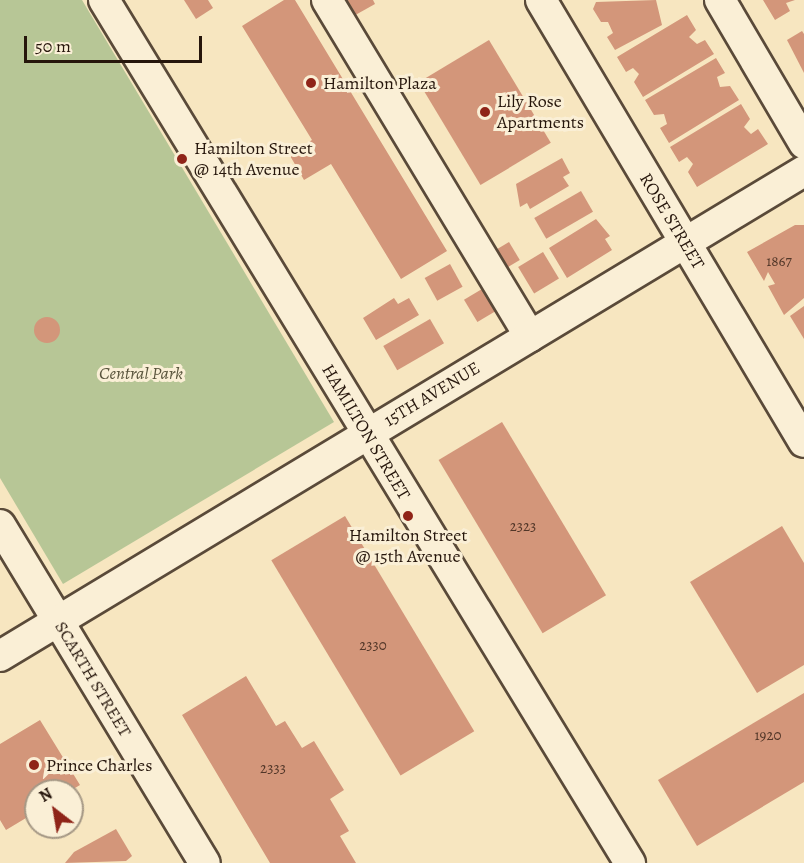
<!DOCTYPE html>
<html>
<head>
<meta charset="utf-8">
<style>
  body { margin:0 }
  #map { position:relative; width:804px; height:863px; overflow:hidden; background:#f7e6c0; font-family:Alegreya,serif }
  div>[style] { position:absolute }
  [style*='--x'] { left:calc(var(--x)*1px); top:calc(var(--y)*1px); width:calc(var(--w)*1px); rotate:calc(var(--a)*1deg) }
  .green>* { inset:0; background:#b7c696 }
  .building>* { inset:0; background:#d3967a; transform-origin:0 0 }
  .round { border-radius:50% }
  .roads { filter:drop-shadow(2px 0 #5a4a39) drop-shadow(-2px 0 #5a4a39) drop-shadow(0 2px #5a4a39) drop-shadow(0 -2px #5a4a39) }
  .minor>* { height:30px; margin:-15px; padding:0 15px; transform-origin:15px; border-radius:15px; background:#faefd6 }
  .dots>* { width:16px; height:16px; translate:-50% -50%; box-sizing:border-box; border:3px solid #faefd6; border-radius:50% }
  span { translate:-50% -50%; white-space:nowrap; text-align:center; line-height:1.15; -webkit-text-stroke:6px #faefd6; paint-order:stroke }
  .number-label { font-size:15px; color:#513628 }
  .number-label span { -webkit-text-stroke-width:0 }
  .poi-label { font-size:18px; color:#26160c }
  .left { translate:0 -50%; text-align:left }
  .street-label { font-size:18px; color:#26160c }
  .park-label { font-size:18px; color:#59543c; font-style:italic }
  .north { position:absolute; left:24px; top:779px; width:60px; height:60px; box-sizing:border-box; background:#faefd6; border:2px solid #a59885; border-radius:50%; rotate:329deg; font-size:16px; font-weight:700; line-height:24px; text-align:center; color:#26160c }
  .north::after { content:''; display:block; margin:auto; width:21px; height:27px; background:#8f2418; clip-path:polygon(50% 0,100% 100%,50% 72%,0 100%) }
  .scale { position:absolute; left:24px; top:36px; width:178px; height:27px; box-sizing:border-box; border:3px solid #26160c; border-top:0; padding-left:8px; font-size:18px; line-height:21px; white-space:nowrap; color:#26160c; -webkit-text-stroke:4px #faefd6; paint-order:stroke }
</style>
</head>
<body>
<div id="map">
  <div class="green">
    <i style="clip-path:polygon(0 0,82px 0,334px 422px,63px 584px,0 478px)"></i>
  </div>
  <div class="building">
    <i style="clip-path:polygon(184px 0,208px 0,213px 8px,196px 19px)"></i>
    <i style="clip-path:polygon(284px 0,295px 0,447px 251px,401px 279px,331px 164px,304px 180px,289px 154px,312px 140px,242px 26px)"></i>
    <i style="clip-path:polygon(340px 0,373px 0,375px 4px,350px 18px)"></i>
    <i style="clip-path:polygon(656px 0,662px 25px,615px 50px,607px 37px,613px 33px,608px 22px,601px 22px,593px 9px,596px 2px)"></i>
    <i style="clip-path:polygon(763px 0,795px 0,786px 3px,790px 11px,775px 20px)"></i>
    <i style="clip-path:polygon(687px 15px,696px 30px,689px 37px,697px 44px,705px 40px,714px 54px,643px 97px,634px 82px,639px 74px,633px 68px,626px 72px,617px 57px)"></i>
    <i style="clip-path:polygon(802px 31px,804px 34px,804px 73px,787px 40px)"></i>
    <i style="left:489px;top:40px;width:120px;height:82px;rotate:59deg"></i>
    <i style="clip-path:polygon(716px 58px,725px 73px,717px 77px,720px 87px,730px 86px,739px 100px,669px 143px,660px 128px,667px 124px,664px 114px,654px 115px,645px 100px)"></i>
    <i style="clip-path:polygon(741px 104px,750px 119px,744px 127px,751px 134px,758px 129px,768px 144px,697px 187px,688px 172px,693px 164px,687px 157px,679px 162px,670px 147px)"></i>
    <i style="clip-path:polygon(562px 158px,570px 173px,563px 177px,569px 186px,530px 209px,527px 203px,520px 207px,516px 184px)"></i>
    <i style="left:581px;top:191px;width:24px;height:54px;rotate:60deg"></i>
    <i style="clip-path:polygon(596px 219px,610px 236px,605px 239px,612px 250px,567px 278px,549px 248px)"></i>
    <i style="clip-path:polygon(795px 225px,804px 225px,804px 298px,784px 315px,768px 286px,775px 284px,768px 272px,764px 281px,747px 252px)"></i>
    <i style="left:509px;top:242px;width:21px;height:22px;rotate:59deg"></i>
    <i style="left:543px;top:252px;width:31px;height:29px;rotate:59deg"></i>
    <i style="left:450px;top:264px;width:26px;height:29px;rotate:61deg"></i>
    <i style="left:482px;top:289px;width:26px;height:21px;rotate:59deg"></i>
    <i style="clip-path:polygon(394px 298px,398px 304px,409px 298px,419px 315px,376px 340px,363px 318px)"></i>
    <i style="clip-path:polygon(804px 306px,804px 339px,790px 316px)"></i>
    <i class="round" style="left:34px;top:317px;width:26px;height:26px"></i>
    <i style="left:430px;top:319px;width:28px;height:54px;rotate:60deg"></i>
    <i style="left:502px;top:422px;width:202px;height:74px;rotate:59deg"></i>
    <i style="left:345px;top:516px;width:251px;height:86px;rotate:59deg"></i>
    <i style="clip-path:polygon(782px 526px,804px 563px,804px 665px,757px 693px,690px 582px)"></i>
    <i style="clip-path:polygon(246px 676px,276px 726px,285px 721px,302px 748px,314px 741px,344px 790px,330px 799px,349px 831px,340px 836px,356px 863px,270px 863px,182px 715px)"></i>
    <i style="clip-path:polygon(804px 693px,804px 782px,697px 846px,658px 780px)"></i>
    <i style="clip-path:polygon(40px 720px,80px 785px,70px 791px,36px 791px,36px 812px,6px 830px,0 820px,0 744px)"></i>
    <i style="clip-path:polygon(116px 829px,132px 856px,126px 861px,65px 863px,74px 852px)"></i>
  </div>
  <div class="roads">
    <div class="minor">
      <i style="--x:104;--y:0;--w:1011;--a:58.64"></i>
      <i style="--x:327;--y:0;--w:393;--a:58.9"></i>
      <i style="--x:541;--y:0;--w:514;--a:59.25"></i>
      <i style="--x:720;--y:0;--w:166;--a:59.6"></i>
      <i style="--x:0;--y:525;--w:395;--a:58.8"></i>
      <i style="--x:0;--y:656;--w:939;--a:-31.1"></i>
    </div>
  </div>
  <div class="dots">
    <i style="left:311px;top:83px;background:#8f2418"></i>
    <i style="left:485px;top:112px;background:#8f2418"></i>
    <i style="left:182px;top:159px;background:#8f2418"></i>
    <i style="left:408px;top:516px;background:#8f2418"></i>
    <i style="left:34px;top:765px;background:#8f2418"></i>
  </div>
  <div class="number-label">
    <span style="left:779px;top:262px">1867</span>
    <span style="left:523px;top:527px">2323</span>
    <span style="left:373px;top:646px">2330</span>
    <span style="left:768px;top:736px">1920</span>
    <span style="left:273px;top:769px">2333</span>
  </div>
  <div class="poi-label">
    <span class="left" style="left:323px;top:83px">Hamilton Plaza</span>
    <span class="left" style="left:497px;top:112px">Lily Rose<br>Apartments</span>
    <span class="left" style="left:194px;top:159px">Hamilton Street<br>@ 14th Avenue</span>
    <span style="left:408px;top:546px">Hamilton Street<br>@ 15th Avenue</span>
    <span class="left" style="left:46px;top:765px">Prince Charles</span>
  </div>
  <div class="street-label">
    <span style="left:672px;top:221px;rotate:59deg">ROSE STREET</span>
    <span style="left:432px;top:394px;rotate:-31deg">15TH AVENUE</span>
    <span style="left:366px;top:432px;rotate:59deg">HAMILTON STREET</span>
    <span style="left:93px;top:679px;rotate:59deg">SCARTH STREET</span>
  </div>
  <div class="park-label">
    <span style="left:141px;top:373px">Central Park</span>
  </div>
  <div class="north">N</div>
  <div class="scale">50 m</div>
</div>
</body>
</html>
